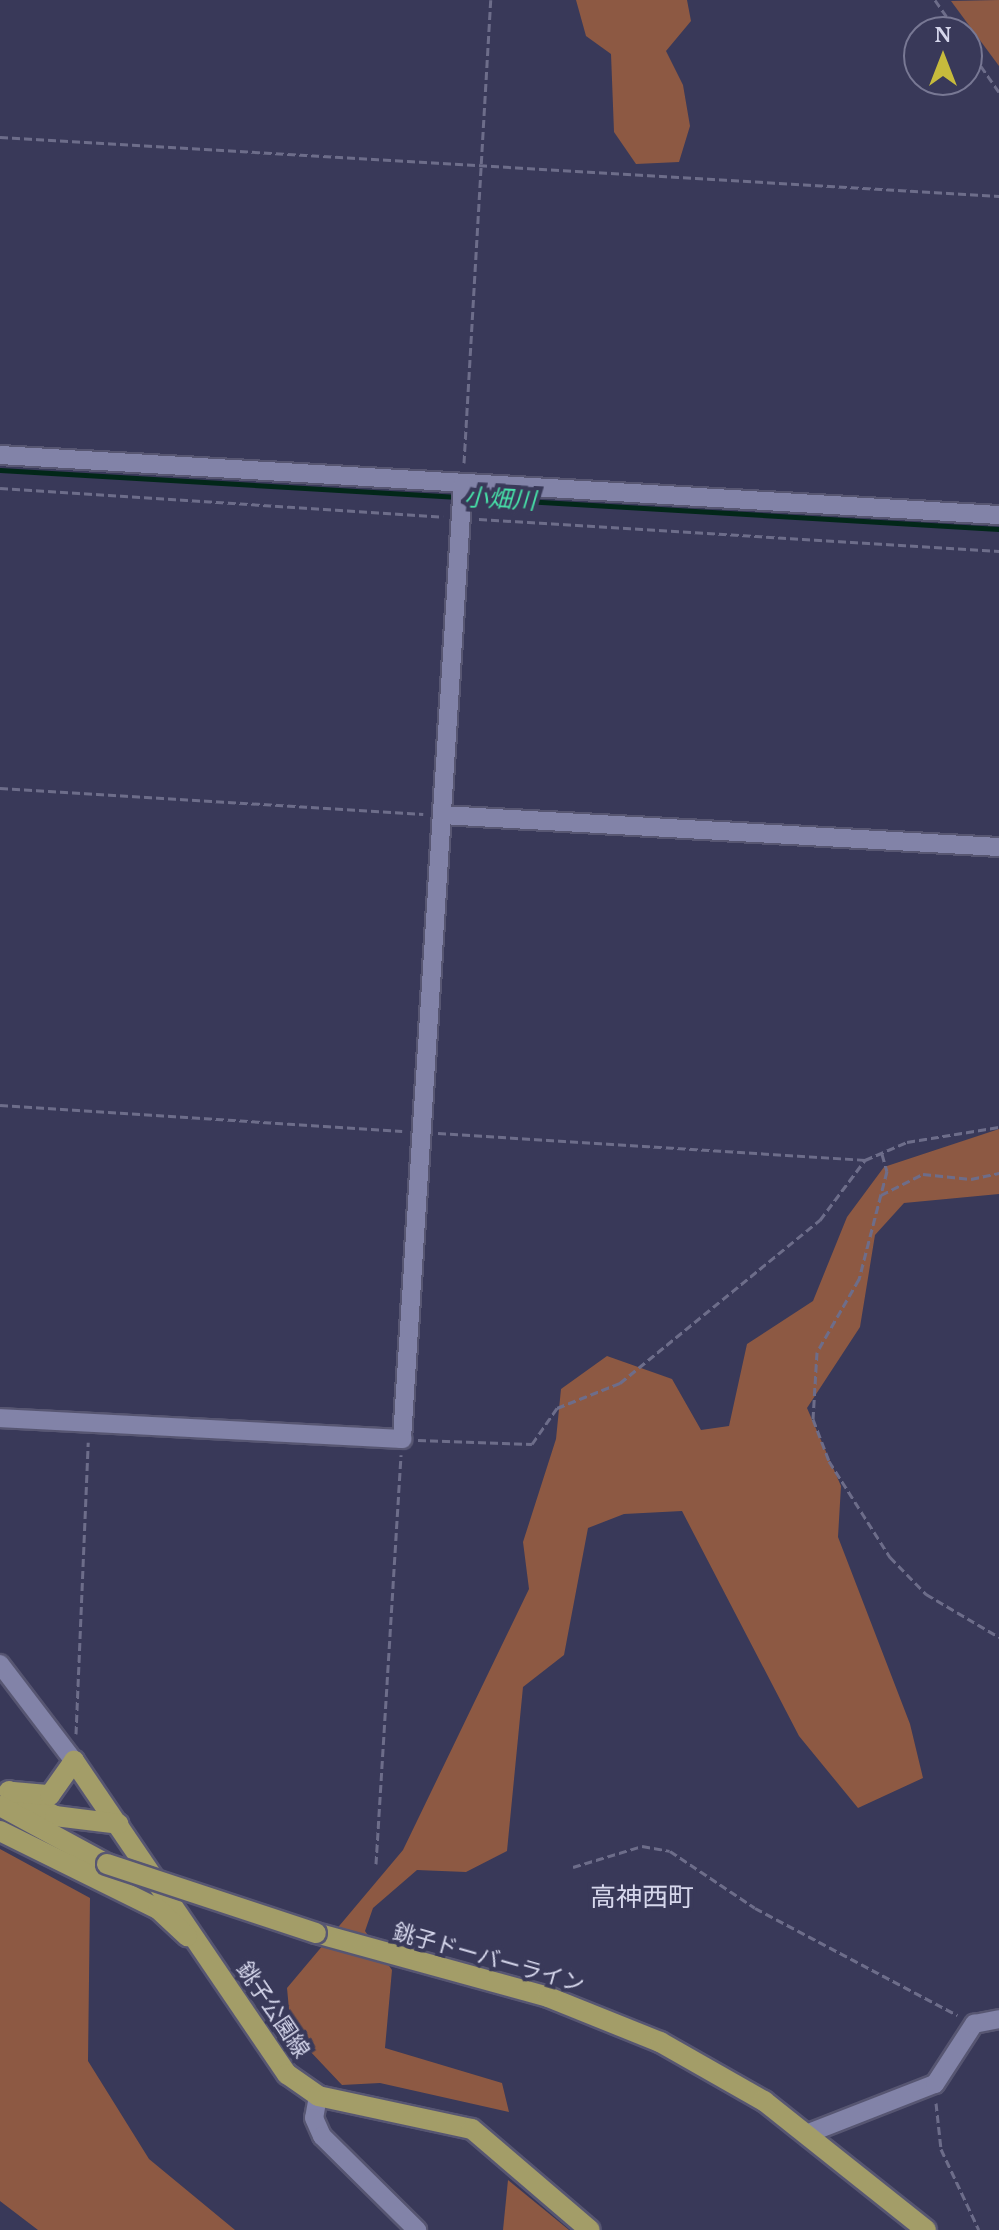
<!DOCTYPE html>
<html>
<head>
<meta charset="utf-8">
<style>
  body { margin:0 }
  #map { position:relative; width:999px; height:2230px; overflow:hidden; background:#393959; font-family:"PT Serif","Noto Sans JP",serif }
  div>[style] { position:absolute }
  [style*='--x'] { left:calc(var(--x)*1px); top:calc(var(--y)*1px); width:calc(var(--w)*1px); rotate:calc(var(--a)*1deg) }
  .green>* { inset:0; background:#8d5943 }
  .stream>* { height:5px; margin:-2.5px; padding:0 2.5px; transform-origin:2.5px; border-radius:2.5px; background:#022719 }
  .path>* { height:3px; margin-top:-1.5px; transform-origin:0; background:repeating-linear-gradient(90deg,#6d6d8a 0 8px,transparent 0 12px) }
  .roads { filter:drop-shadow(2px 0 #575672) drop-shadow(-2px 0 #575672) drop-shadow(0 2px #575672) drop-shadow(0 -2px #575672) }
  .minor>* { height:18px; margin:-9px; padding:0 9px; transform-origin:9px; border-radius:9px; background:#8283a8 }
  .major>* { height:20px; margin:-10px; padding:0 10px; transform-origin:10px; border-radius:10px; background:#a39d68 }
  .bridges { filter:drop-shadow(2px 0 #575672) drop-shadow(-2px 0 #575672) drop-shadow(0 2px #575672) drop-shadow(0 -2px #575672) }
  .major-bridge>* { height:20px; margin:-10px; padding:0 10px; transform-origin:10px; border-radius:10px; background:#a39d68 }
  span { translate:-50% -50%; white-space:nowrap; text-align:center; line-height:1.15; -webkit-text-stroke:8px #393959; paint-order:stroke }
  .street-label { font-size:22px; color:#d6d7ec }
  .water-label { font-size:24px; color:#47e1a8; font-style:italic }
  .quarter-label { font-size:26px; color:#d6d7ec }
  .north { position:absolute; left:903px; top:16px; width:80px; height:80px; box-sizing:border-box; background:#393959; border:2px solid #787894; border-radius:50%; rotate:0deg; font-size:22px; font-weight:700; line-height:32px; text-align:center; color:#d6d7ec }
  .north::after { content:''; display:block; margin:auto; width:28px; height:36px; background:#c7bb3c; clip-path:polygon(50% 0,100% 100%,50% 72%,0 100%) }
</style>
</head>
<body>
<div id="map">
  <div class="green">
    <i style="clip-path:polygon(576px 0,687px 0,691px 21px,666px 51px,683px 85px,690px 126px,679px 162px,636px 164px,614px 132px,611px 54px,586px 36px)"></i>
    <i style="clip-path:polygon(999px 0,999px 66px,951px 1px)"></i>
    <i style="clip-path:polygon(999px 1129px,999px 1194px,904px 1203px,875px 1235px,860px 1327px,807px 1408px,841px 1486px,838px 1537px,910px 1724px,923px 1778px,858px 1808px,799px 1736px,682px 1511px,624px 1514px,588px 1528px,564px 1655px,523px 1687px,507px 1851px,466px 1872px,417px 1870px,373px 1908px,365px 1931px,392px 1970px,385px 2048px,502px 2083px,509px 2112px,380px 2083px,342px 2085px,291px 2031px,287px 1988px,403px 1850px,529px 1589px,523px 1542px,556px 1439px,561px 1389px,607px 1356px,672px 1379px,701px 1430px,729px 1426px,747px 1344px,813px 1301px,847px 1217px,884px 1167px)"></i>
    <i style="clip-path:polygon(0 1849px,90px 1898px,88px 2061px,149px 2159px,235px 2230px,38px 2230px,0 2201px)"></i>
    <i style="clip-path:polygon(508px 2180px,569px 2230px,503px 2230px)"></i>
  </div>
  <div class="stream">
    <i style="--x:0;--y:470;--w:1001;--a:3.38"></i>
  </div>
  <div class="path">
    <i style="--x:935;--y:0;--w:39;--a:55"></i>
    <i style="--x:967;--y:46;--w:56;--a:55.2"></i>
    <i style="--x:0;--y:137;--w:1001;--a:3.38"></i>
    <i style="--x:464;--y:463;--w:464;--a:-86.7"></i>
    <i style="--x:0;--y:488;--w:444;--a:3.7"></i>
    <i style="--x:479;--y:519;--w:521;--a:3.52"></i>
    <i style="--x:0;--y:788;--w:424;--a:3.5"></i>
    <i style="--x:0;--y:1105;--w:403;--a:3.7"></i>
    <i style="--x:438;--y:1133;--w:428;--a:3.6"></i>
    <i style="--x:882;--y:1154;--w:18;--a:74"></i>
    <i style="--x:887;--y:1171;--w:112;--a:104.5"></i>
    <i style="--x:859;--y:1279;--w:84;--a:119.9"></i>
    <i style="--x:817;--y:1352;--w:67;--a:93.4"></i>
    <i style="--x:813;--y:1419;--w:45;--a:69.1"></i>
    <i style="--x:829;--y:1461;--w:114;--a:57.6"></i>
    <i style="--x:890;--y:1557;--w:52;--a:45.8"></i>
    <i style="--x:926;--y:1594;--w:85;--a:30.5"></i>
    <i style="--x:881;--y:1195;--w:47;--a:-26.6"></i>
    <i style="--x:923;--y:1174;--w:48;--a:5.9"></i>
    <i style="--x:971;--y:1179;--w:29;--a:-12"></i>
    <i style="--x:418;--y:1440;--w:114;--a:2"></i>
    <i style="--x:532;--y:1444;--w:44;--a:-55.2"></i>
    <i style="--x:557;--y:1408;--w:68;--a:-21.6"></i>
    <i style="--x:620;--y:1383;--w:258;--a:-39.2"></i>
    <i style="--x:820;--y:1220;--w:75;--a:-53.1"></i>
    <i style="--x:865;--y:1160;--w:46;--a:-23.2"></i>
    <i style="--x:907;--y:1142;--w:93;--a:-9.3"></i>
    <i style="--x:76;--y:1734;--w:292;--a:-87.6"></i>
    <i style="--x:376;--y:1864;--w:410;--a:-86.5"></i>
    <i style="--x:573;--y:1867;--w:72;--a:-16.9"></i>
    <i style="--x:642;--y:1846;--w:28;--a:10"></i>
    <i style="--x:670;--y:1851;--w:102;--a:33.8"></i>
    <i style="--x:755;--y:1908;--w:229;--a:27.9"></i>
    <i style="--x:936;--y:2103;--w:46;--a:83.8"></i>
    <i style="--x:941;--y:2149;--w:89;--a:64.9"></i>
  </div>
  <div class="roads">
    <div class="minor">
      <i style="--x:0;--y:455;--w:1001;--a:3.44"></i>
      <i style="--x:442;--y:815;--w:558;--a:3.29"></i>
      <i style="--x:0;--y:1418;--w:403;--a:3"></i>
      <i style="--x:402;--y:1439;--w:957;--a:-86.35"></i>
      <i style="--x:0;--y:1664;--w:122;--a:52.7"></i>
      <i style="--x:318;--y:2096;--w:22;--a:100"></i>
      <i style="--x:314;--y:2118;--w:20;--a:66"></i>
      <i style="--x:322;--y:2136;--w:134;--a:44.7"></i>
      <i style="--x:809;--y:2133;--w:135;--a:-21.3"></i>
      <i style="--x:935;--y:2084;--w:72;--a:-57"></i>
      <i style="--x:974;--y:2024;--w:25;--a:-11"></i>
    </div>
    <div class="major">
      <i style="--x:74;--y:1761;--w:379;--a:55.8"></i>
      <i style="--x:287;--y:2074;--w:38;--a:35"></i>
      <i style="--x:318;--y:2096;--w:157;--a:12.1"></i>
      <i style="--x:472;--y:2129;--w:155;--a:40.6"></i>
      <i style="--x:9;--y:1791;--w:52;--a:28.5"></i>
      <i style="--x:55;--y:1816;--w:64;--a:7.1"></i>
      <i style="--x:13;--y:1792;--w:37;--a:5"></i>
      <i style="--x:50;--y:1795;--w:42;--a:-54.8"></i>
      <i style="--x:0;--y:1806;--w:122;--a:28.5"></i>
      <i style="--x:0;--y:1831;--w:176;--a:26.3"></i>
      <i style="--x:158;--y:1909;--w:40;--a:43"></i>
      <i style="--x:316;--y:1933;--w:241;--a:15.4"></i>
      <i style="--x:548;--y:1997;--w:121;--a:21.9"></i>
      <i style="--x:660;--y:2042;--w:120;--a:29.6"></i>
      <i style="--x:764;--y:2101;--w:207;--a:38.5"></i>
    </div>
  </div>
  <div class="bridges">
    <div class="major-bridge">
      <i style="--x:107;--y:1864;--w:220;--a:18.3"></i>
    </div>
  </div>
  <div class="street-label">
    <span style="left:489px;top:1957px;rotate:16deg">銚子ドーバーライン</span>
    <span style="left:274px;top:2009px;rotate:56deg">銚子公園線</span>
  </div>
  <div class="water-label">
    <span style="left:500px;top:499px;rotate:3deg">小畑川</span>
  </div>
  <div class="quarter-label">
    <span style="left:642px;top:1897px">高神西町</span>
  </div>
  <div class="north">N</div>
</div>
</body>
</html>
